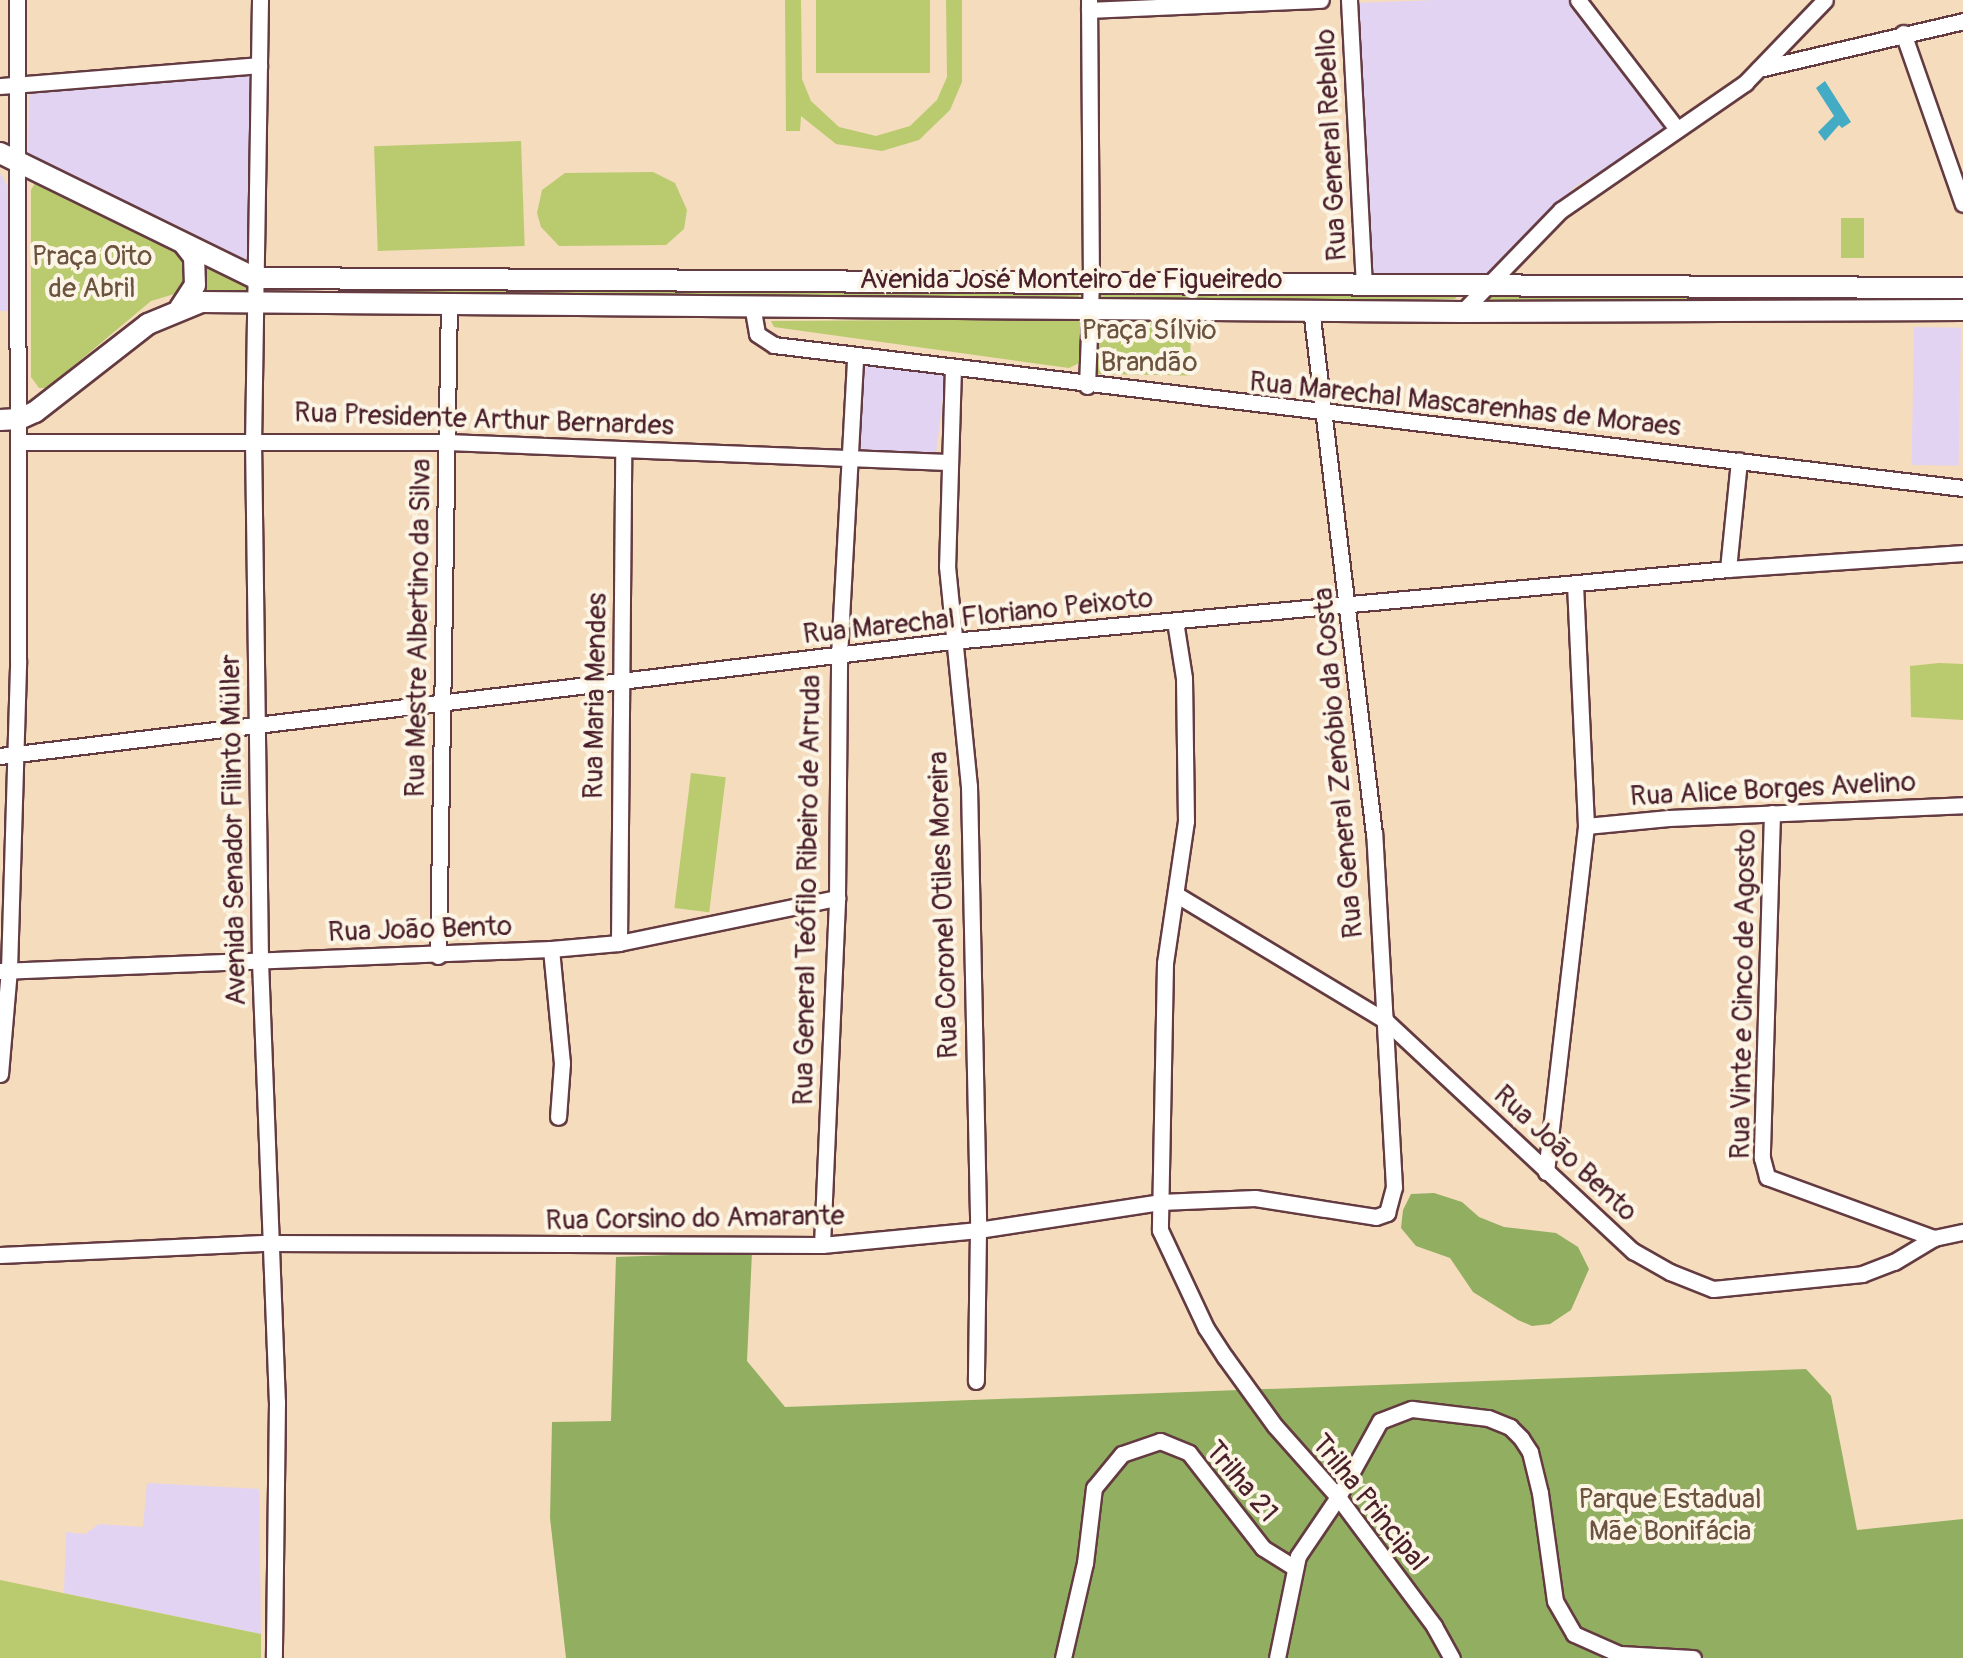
<!DOCTYPE html>
<html>
<head>
<meta charset="utf-8">
<style>
  body { margin:0 }
  #map { position:relative; width:1963px; height:1658px; overflow:hidden; background:#f4dcbd; font-family:Pangolin,sans-serif }
  div>[style] { position:absolute }
  [style*='--x'] { left:calc(var(--x)*1px); top:calc(var(--y)*1px); width:calc(var(--w)*1px); rotate:calc(var(--a)*1deg) }
  .built>* { inset:0; background:#e3d3f2; transform-origin:0 0 }
  .green>* { inset:0; background:#b9cb6e; transform-origin:0 0 }
  .forest>* { inset:0; background:#92af61 }
  .water>* { inset:0; background:#43abc3 }
  .roads { filter:drop-shadow(2px 0 #643b41) drop-shadow(-2px 0 #643b41) drop-shadow(0 2px #643b41) drop-shadow(0 -2px #643b41) }
  .minor>* { height:15px; margin:-7.5px; padding:0 7.5px; transform-origin:7.5px; border-radius:7.5px; background:#fff }
  .major>* { height:20px; margin:-10px; padding:0 10px; transform-origin:10px; border-radius:10px; background:#fff }
  span { translate:-50% -50%; white-space:nowrap; text-align:center; line-height:1.15; -webkit-text-stroke:8px #fcf5e5; paint-order:stroke }
  .street-label { font-size:28px; color:#4a1f2b }
  .park-label { font-size:28px; color:#6b533f }
</style>
</head>
<body>
<div id="map">
  <div class="built">
    <i style="clip-path:polygon(1437px 0,1571px 0,1670px 128px,1575px 187px,1484px 280px,1368px 284px,1353px 3px)"></i>
    <i style="clip-path:polygon(252px 73px,247px 260px,28px 153px,29px 92px)"></i>
    <i style="clip-path:polygon(0 173px,11px 191px,14px 311px,0 311px)"></i>
    <i style="left:1914px;top:327px;width:47px;height:138px;rotate:1deg"></i>
    <i style="left:860px;top:359px;width:87px;height:95px;rotate:7deg"></i>
    <i style="clip-path:polygon(147px 1483px,259px 1489px,261px 1634px,64px 1593px,66px 1532px,85px 1534px,99px 1524px,143px 1527px)"></i>
  </div>
  <div class="green">
    <i style="clip-path:polygon(785px 0,801px 0,802px 79px,811px 101px,839px 127px,876px 136px,910px 126px,937px 100px,947px 77px,946px 0,962px 0,962px 82px,950px 110px,919px 140px,882px 151px,836px 144px,801px 116px,800px 131px,786px 131px)"></i>
    <i style="left:816px;top:0;width:114px;height:73px"></i>
    <i style="left:521px;top:141px;width:105px;height:147px;rotate:88deg"></i>
    <i style="clip-path:polygon(653px 172px,675px 183px,687px 210px,684px 229px,666px 245px,559px 246px,541px 227px,537px 213px,542px 190px,565px 173px)"></i>
    <i style="clip-path:polygon(36px 181px,186px 257px,187px 285px,178px 293px,151px 301px,47px 388px,39px 388px,31px 377px,31px 190px)"></i>
    <i style="left:1841px;top:218px;width:23px;height:40px"></i>
    <i style="clip-path:polygon(205px 264px,246px 279px,247px 292px,206px 293px)"></i>
    <i style="clip-path:polygon(365px 286px,1079px 292px,1079px 298px,365px 293px)"></i>
    <i style="clip-path:polygon(1095px 290px,1458px 295px,1455px 299px,1153px 299px,1099px 298px)"></i>
    <i style="left:1485px;top:294px;width:478px;height:8px"></i>
    <i style="left:1099px;top:315px;width:92px;height:59px;rotate:1deg"></i>
    <i style="clip-path:polygon(1078px 319px,1082px 324px,1079px 363px,1069px 368px,774px 327px,771px 321px)"></i>
    <i style="clip-path:polygon(1939px 663px,1963px 664px,1963px 720px,1911px 717px,1910px 666px)"></i>
    <i style="left:691px;top:773px;width:35px;height:136px;rotate:7deg"></i>
    <i style="clip-path:polygon(0 1580px,261px 1634px,261px 1658px,0 1658px)"></i>
  </div>
  <div class="forest">
    <i style="clip-path:polygon(1434px 1193px,1462px 1202px,1479px 1217px,1504px 1227px,1556px 1233px,1578px 1247px,1589px 1269px,1571px 1310px,1550px 1324px,1532px 1326px,1518px 1320px,1473px 1292px,1450px 1258px,1416px 1246px,1401px 1228px,1403px 1210px,1411px 1194px)"></i>
    <i style="clip-path:polygon(752px 1252px,747px 1361px,785px 1407px,1806px 1369px,1831px 1396px,1857px 1530px,1963px 1519px,1963px 1658px,566px 1658px,550px 1518px,552px 1422px,611px 1421px,616px 1257px)"></i>
  </div>
  <div class="water">
    <i style="clip-path:polygon(1825px 81px,1851px 122px,1842px 128px,1839px 125px,1825px 141px,1818px 132px,1834px 116px,1816px 88px)"></i>
  </div>
  <div class="roads">
    <div class="minor">
      <i style="--x:260;--y:0;--w:439;--a:90.9"></i>
      <i style="--x:253;--y:439;--w:522;--a:89.23"></i>
      <i style="--x:260;--y:961;--w:441;--a:87.8"></i>
      <i style="--x:277;--y:1402;--w:256;--a:90.7"></i>
      <i style="--x:1349;--y:0;--w:287;--a:87"></i>
      <i style="--x:1578;--y:0;--w:163;--a:52.5"></i>
      <i style="--x:1089;--y:10;--w:232;--a:-2.5"></i>
      <i style="--x:1903;--y:33;--w:181;--a:70.7"></i>
      <i style="--x:1759;--y:69;--w:210;--a:-13.2"></i>
      <i style="--x:0;--y:86;--w:260;--a:-4.6"></i>
      <i style="--x:752;--y:305;--w:29;--a:80"></i>
      <i style="--x:757;--y:334;--w:20;--a:33"></i>
      <i style="--x:774;--y:345;--w:1198;--a:6.86"></i>
      <i style="--x:1462;--y:312;--w:142;--a:-45.9"></i>
      <i style="--x:1561;--y:210;--w:224;--a:-34.6"></i>
      <i style="--x:1745;--y:83;--w:115;--a:-46.1"></i>
      <i style="--x:953;--y:367;--w:199;--a:91.7"></i>
      <i style="--x:947;--y:566;--w:221;--a:84.3"></i>
      <i style="--x:969;--y:786;--w:444;--a:88.8"></i>
      <i style="--x:978;--y:1230;--w:151;--a:90.8"></i>
      <i style="--x:1087;--y:386;--w:103;--a:-87.8"></i>
      <i style="--x:1091;--y:283;--w:283;--a:-90.4"></i>
      <i style="--x:19;--y:442;--w:427;--a:0"></i>
      <i style="--x:446;--y:442;--w:502;--a:2.28"></i>
      <i style="--x:1728;--y:569;--w:109;--a:-84.2"></i>
      <i style="--x:1175;--y:621;--w:58;--a:81"></i>
      <i style="--x:1184;--y:678;--w:143;--a:89.2"></i>
      <i style="--x:1186;--y:821;--w:144;--a:98.4"></i>
      <i style="--x:1165;--y:963;--w:267;--a:91.1"></i>
      <i style="--x:1160;--y:1230;--w:108;--a:64.9"></i>
      <i style="--x:1206;--y:1328;--w:35;--a:57"></i>
      <i style="--x:1225;--y:1357;--w:85;--a:54.1"></i>
      <i style="--x:1275;--y:1426;--w:95;--a:48.4"></i>
      <i style="--x:1338;--y:1497;--w:161;--a:53.3"></i>
      <i style="--x:1434;--y:1626;--w:37;--a:61"></i>
      <i style="--x:0;--y:756;--w:959;--a:-6.89"></i>
      <i style="--x:952;--y:641;--w:779;--a:-5.3"></i>
      <i style="--x:1728;--y:569;--w:236;--a:-3.9"></i>
      <i style="--x:1772;--y:813;--w:345;--a:91.7"></i>
      <i style="--x:1762;--y:1158;--w:20;--a:75"></i>
      <i style="--x:1767;--y:1177;--w:178;--a:20.1"></i>
      <i style="--x:1586;--y:826;--w:83;--a:-5.5"></i>
      <i style="--x:1669;--y:818;--w:294;--a:-2.5"></i>
      <i style="--x:1177;--y:895;--w:244;--a:31.1"></i>
      <i style="--x:1386;--y:1021;--w:338;--a:43"></i>
      <i style="--x:1633;--y:1251;--w:43;--a:29.6"></i>
      <i style="--x:1670;--y:1272;--w:46;--a:21.6"></i>
      <i style="--x:1713;--y:1289;--w:150;--a:-5.7"></i>
      <i style="--x:1862;--y:1274;--w:34;--a:-21"></i>
      <i style="--x:1894;--y:1262;--w:47;--a:-31"></i>
      <i style="--x:1934;--y:1238;--w:30;--a:-12"></i>
      <i style="--x:619;--y:943;--w:494;--a:-89.5"></i>
      <i style="--x:551;--y:949;--w:115;--a:84.5"></i>
      <i style="--x:562;--y:1063;--w:54;--a:94.2"></i>
      <i style="--x:438;--y:956;--w:655;--a:-89.04"></i>
      <i style="--x:0;--y:971;--w:551;--a:-2.29"></i>
      <i style="--x:551;--y:949;--w:68;--a:-5"></i>
      <i style="--x:619;--y:943;--w:223;--a:-11.7"></i>
      <i style="--x:0;--y:1074;--w:104;--a:-85.1"></i>
      <i style="--x:9;--y:970;--w:310;--a:-88.3"></i>
      <i style="--x:18;--y:660;--w:660;--a:-90.09"></i>
      <i style="--x:1546;--y:1172;--w:348;--a:-83.4"></i>
      <i style="--x:1586;--y:826;--w:239;--a:-92.6"></i>
      <i style="--x:822;--y:1245;--w:347;--a:-87.5"></i>
      <i style="--x:837;--y:898;--w:242;--a:-89.5"></i>
      <i style="--x:839;--y:656;--w:300;--a:-86.9"></i>
      <i style="--x:0;--y:1255;--w:268;--a:-2.6"></i>
      <i style="--x:268;--y:1243;--w:554;--a:0.21"></i>
      <i style="--x:822;--y:1245;--w:157;--a:-5.5"></i>
      <i style="--x:978;--y:1230;--w:184;--a:-8.7"></i>
      <i style="--x:1160;--y:1202;--w:95;--a:-2.4"></i>
      <i style="--x:1255;--y:1198;--w:122;--a:8.9"></i>
      <i style="--x:1376;--y:1217;--w:12;--a:-20"></i>
      <i style="--x:1387;--y:1213;--w:27;--a:-75"></i>
      <i style="--x:1394;--y:1187;--w:354;--a:-93.2"></i>
      <i style="--x:1374;--y:834;--w:529;--a:-96.84"></i>
      <i style="--x:1063;--y:1658;--w:98;--a:-77"></i>
      <i style="--x:1085;--y:1563;--w:76;--a:-83.2"></i>
      <i style="--x:1094;--y:1488;--w:44;--a:-50.5"></i>
      <i style="--x:1122;--y:1454;--w:40;--a:-18.9"></i>
      <i style="--x:1160;--y:1441;--w:31;--a:22"></i>
      <i style="--x:1189;--y:1453;--w:120;--a:52.1"></i>
      <i style="--x:1263;--y:1548;--w:38;--a:32"></i>
      <i style="--x:1277;--y:1658;--w:104;--a:-78.4"></i>
      <i style="--x:1298;--y:1556;--w:71;--a:-55.9"></i>
      <i style="--x:1338;--y:1497;--w:87;--a:-61.1"></i>
      <i style="--x:1380;--y:1421;--w:34;--a:-21"></i>
      <i style="--x:1412;--y:1409;--w:77;--a:6.8"></i>
      <i style="--x:1488;--y:1418;--w:24;--a:22"></i>
      <i style="--x:1510;--y:1427;--w:16;--a:45"></i>
      <i style="--x:1521;--y:1438;--w:17;--a:57"></i>
      <i style="--x:1530;--y:1452;--w:42;--a:76.3"></i>
      <i style="--x:1540;--y:1493;--w:109;--a:82.1"></i>
      <i style="--x:1555;--y:1601;--w:38;--a:60"></i>
      <i style="--x:1574;--y:1634;--w:49;--a:24"></i>
      <i style="--x:1619;--y:1654;--w:74;--a:3.1"></i>
    </div>
    <div class="major">
      <i style="--x:0;--y:153;--w:284;--a:26.1"></i>
      <i style="--x:255;--y:278;--w:1708;--a:0.34"></i>
      <i style="--x:180;--y:308;--w:27;--a:-57"></i>
      <i style="--x:195;--y:285;--w:28;--a:-92"></i>
      <i style="--x:194;--y:257;--w:16;--a:-128"></i>
      <i style="--x:0;--y:420;--w:19;--a:-3"></i>
      <i style="--x:19;--y:419;--w:17;--a:-24"></i>
      <i style="--x:35;--y:412;--w:143;--a:-37.9"></i>
      <i style="--x:148;--y:324;--w:57;--a:-22.5"></i>
      <i style="--x:201;--y:302;--w:1261;--a:0.45"></i>
      <i style="--x:1462;--y:312;--w:501;--a:-0.23"></i>
    </div>
  </div>
  <div class="street-label">
    <span style="left:1332px;top:145px;rotate:-93deg">Rua General Rebello</span>
    <span style="left:1071px;top:280px">Avenida José Monteiro de Figueiredo</span>
    <span style="left:1465px;top:405px;rotate:6deg">Rua Marechal Mascarenhas de Moraes</span>
    <span style="left:484px;top:420px;rotate:2deg">Rua Presidente Arthur Bernardes</span>
    <span style="left:978px;top:617px;rotate:-6deg">Rua Marechal Floriano Peixoto</span>
    <span style="left:419px;top:628px;rotate:-89deg">Rua Mestre Albertino da Silva</span>
    <span style="left:596px;top:696px;rotate:-89deg">Rua Maria Mendes</span>
    <span style="left:1339px;top:763px;rotate:-95deg">Rua General Zenóbio da Costa</span>
    <span style="left:1773px;top:790px;rotate:-3deg">Rua Alice Borges Avelino</span>
    <span style="left:234px;top:830px;rotate:-91deg">Avenida Senador Filinto Müller</span>
    <span style="left:808px;top:890px;rotate:-89deg">Rua General Teófilo Ribeiro de Arruda</span>
    <span style="left:944px;top:905px;rotate:-92deg">Rua Coronel Otiles Moreira</span>
    <span style="left:420px;top:930px;rotate:-2deg">Rua João Bento</span>
    <span style="left:1744px;top:994px;rotate:-89deg">Rua Vinte e Cinco de Agosto</span>
    <span style="left:1565px;top:1154px;rotate:43deg">Rua João Bento</span>
    <span style="left:695px;top:1219px;rotate:-1deg">Rua Corsino do Amarante</span>
    <span style="left:1241px;top:1482px;rotate:50deg">Trilha 21</span>
    <span style="left:1369px;top:1503px;rotate:51deg">Trilha Principal</span>
  </div>
  <div class="park-label">
    <span style="left:92px;top:273px">Praça Oito<br>de Abril</span>
    <span style="left:1149px;top:347px">Praça Sílvio<br>Brandão</span>
    <span style="left:1670px;top:1516px">Parque Estadual<br>Mãe Bonifácia</span>
  </div>
</div>
</body>
</html>
